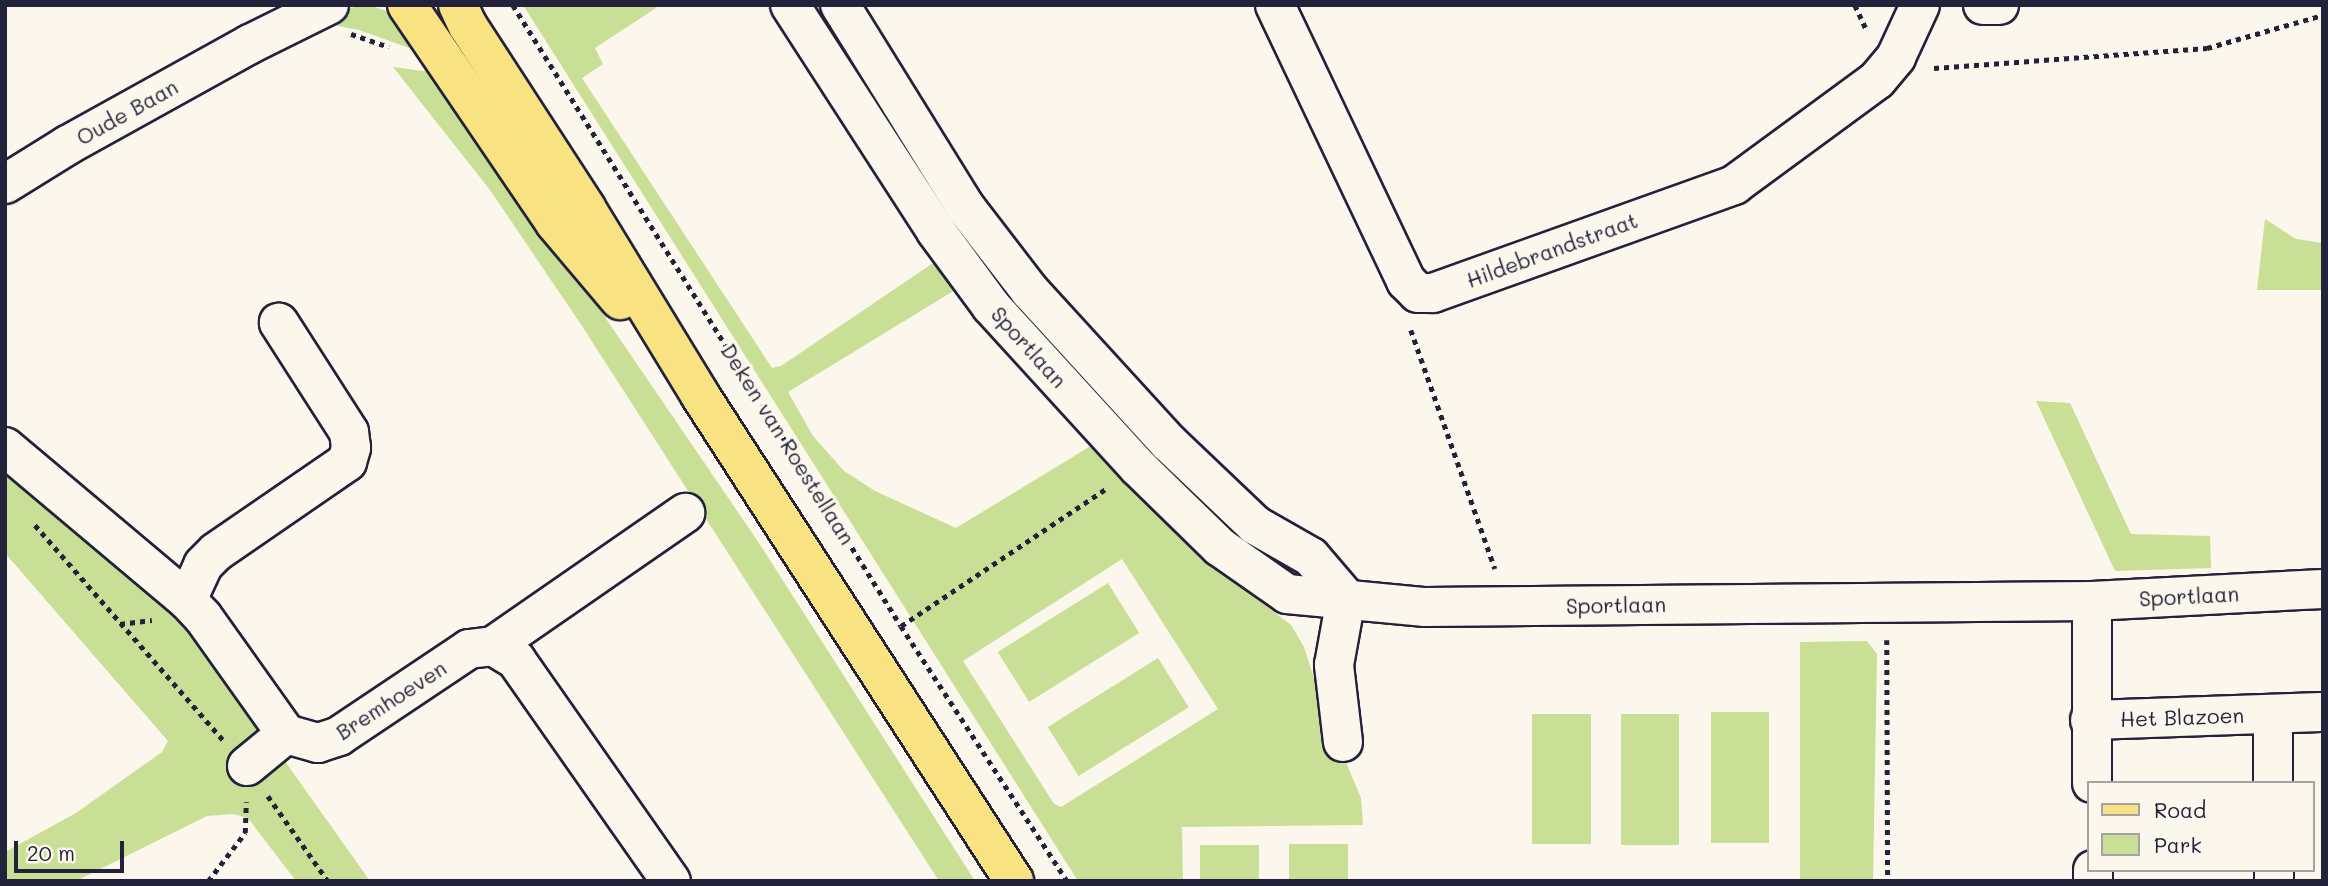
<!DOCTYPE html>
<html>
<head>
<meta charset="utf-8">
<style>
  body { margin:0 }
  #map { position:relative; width:2328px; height:886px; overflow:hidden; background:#fbf7ec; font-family:Mali,sans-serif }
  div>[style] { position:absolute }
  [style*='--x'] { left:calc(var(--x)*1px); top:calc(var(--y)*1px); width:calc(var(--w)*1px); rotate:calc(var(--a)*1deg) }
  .green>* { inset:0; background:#c8df95; transform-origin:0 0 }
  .path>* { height:4.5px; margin-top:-2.25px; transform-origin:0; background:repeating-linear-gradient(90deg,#22223b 0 5px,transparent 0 10px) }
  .roads { filter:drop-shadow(2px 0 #22223b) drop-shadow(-2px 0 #22223b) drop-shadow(0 2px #22223b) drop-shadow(0 -2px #22223b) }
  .minor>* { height:38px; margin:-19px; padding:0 19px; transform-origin:19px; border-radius:19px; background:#fbf7ec }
  .major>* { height:38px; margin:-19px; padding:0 19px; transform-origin:19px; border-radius:19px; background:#f8e281 }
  span { translate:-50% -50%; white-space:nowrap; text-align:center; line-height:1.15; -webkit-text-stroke:7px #fbf7ec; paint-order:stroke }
  .street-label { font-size:21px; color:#22223b }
  .frame { position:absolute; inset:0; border:7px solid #22223b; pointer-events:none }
  .legend { position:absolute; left:2087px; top:781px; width:228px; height:91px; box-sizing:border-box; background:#fbf7ec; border:2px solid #a4a2a5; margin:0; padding:9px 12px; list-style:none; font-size:21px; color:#22223b }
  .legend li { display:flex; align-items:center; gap:14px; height:35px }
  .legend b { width:35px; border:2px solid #a4a2a5 }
  .scale { position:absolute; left:14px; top:841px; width:110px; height:32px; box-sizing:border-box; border:4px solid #22223b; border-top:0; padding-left:9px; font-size:21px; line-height:24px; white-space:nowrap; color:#22223b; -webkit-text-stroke:5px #fbf7ec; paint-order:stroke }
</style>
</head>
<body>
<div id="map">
  <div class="green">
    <i style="clip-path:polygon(evenodd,523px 5px,654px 5px,656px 8px,595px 48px,603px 64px,582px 78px,772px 368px,781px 366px,939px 259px,960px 287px,788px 392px,813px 436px,844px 471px,875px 491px,956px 528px,1094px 444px,1199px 555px,1291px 625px,1304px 647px,1324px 710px,1361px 798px,1363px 825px,1182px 827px,1183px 881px,1078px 881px,523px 5px,1122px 559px,1218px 709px,1061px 807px,1054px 804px,963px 661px,1122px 559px)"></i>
    <i style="clip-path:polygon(354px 7px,375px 7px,395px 14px,415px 50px,359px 30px,328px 24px,329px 19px)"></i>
    <i style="clip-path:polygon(393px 67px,423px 71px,435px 68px,759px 543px,975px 881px,939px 881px,582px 326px,490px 190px)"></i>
    <i style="clip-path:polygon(2265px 219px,2296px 239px,2323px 243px,2323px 290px,2257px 290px)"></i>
    <i style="clip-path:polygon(2036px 401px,2070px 403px,2131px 534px,2210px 536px,2211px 568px,2115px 571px)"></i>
    <i style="clip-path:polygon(5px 462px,197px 625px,272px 743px,370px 881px,296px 881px,248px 818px,233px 814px,207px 816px,76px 881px,5px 881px,5px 852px,76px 813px,162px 752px,168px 741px,5px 553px)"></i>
    <i style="left:1108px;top:583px;width:59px;height:130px;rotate:58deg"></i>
    <i style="clip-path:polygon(1867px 641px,1877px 654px,1873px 881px,1800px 881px,1800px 642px)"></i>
    <i style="left:1158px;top:658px;width:58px;height:130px;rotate:58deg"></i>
    <i style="left:1711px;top:712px;width:58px;height:131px"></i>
    <i style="left:1532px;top:714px;width:59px;height:130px"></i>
    <i style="left:1679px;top:714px;width:131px;height:58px;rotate:90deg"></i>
    <i style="left:1289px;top:844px;width:59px;height:37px"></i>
    <i style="left:1200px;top:845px;width:59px;height:36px"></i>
  </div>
  <div class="path">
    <i style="--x:513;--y:5;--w:732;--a:58"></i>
    <i style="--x:901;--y:626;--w:304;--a:56.9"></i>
    <i style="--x:1855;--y:5;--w:26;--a:65"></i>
    <i style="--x:351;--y:34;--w:40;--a:18.9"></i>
    <i style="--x:1934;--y:68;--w:274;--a:-4.2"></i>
    <i style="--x:2207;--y:48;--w:121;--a:-15.9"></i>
    <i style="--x:1411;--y:330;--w:253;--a:70.6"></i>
    <i style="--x:35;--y:525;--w:286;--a:48.8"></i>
    <i style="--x:120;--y:624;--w:32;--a:-7"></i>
    <i style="--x:901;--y:626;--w:248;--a:-33.8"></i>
    <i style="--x:1887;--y:640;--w:241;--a:89.8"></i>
    <i style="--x:268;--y:796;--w:104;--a:54.8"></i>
    <i style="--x:208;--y:881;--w:61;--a:-52.4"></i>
    <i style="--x:245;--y:833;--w:31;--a:-88"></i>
  </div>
  <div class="roads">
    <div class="minor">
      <i style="--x:790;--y:5;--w:269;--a:57.1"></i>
      <i style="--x:936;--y:231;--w:93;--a:53.7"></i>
      <i style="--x:991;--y:306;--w:218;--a:47.6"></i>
      <i style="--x:1138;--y:467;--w:115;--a:44.3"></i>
      <i style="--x:1220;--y:547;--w:82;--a:35"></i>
      <i style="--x:1287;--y:594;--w:139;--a:5.4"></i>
      <i style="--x:1425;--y:607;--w:667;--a:-0.52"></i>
      <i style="--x:2092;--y:601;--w:231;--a:-3"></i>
      <i style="--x:840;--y:5;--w:239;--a:58.2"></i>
      <i style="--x:966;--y:208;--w:105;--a:52.4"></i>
      <i style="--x:1030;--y:291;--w:206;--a:47.6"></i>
      <i style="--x:1169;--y:443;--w:119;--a:43.6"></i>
      <i style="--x:1255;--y:525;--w:64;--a:29.7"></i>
      <i style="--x:1311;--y:557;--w:54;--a:49.5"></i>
      <i style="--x:1275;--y:5;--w:306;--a:64.6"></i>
      <i style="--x:1406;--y:281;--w:17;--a:45"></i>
      <i style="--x:1418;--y:293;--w:15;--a:0"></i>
      <i style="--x:1433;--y:293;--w:320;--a:-19.7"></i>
      <i style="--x:1734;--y:185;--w:177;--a:-36.3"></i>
      <i style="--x:1877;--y:80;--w:30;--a:-50"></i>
      <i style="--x:1896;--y:57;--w:57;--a:-65.2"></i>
      <i style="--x:1983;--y:5;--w:16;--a:0"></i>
      <i style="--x:5;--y:184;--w:74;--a:-31.8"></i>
      <i style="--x:68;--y:145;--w:208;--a:-29"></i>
      <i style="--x:250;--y:44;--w:88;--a:-26.3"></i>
      <i style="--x:5;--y:447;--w:238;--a:40.1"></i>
      <i style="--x:187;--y:600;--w:23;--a:47"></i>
      <i style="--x:203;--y:617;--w:143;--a:54.6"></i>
      <i style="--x:286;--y:734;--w:33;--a:16"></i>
      <i style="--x:318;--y:743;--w:22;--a:-18"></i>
      <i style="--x:339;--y:736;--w:156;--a:-33.8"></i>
      <i style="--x:469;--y:649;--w:24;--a:-7"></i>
      <i style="--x:493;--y:646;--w:234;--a:-34.7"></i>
      <i style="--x:187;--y:600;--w:38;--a:-65"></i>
      <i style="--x:203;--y:565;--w:18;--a:-45"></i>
      <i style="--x:216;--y:552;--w:159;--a:-34.5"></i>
      <i style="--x:347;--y:462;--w:15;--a:-74"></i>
      <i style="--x:351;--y:448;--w:16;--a:-97"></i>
      <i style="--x:349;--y:432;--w:130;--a:-122.7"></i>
      <i style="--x:2092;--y:601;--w:182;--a:90"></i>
      <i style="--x:493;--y:646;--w:27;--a:31"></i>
      <i style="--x:516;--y:660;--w:270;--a:55"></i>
      <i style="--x:2273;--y:714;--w:69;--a:90"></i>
      <i style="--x:2090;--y:720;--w:233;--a:-2"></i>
      <i style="--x:1343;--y:742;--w:78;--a:-96.7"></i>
      <i style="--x:1334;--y:665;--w:68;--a:-79.8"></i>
      <i style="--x:247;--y:766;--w:50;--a:-39.4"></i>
      <i style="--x:2093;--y:870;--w:11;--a:90"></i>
      <i style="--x:2274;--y:870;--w:11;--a:90"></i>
    </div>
    <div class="major">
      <i style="--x:407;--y:5;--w:263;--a:55.8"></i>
      <i style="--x:555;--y:223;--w:101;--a:49.8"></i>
      <i style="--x:458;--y:5;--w:23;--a:65"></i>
      <i style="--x:468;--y:26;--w:217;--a:57"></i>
      <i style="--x:586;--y:208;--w:219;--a:58.6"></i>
      <i style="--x:700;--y:395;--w:579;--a:57.13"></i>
    </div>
  </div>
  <div class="street-label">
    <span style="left:127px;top:112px;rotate:-29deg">Oude Baan</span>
    <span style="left:1552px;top:250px;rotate:-20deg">Hildebrandstraat</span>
    <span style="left:1029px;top:347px;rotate:48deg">Sportlaan</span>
    <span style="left:788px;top:444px;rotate:58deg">Deken van Roestellaan</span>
    <span style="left:2189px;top:596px;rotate:-3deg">Sportlaan</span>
    <span style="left:1616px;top:605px;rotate:-1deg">Sportlaan</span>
    <span style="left:391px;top:700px;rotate:-33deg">Bremhoeven</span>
    <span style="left:2182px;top:717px;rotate:-2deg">Het Blazoen</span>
  </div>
  <div class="frame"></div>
  <ul class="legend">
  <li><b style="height:9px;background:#f8e281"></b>Road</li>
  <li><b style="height:19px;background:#c8df95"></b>Park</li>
  </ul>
  <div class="scale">20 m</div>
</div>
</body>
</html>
